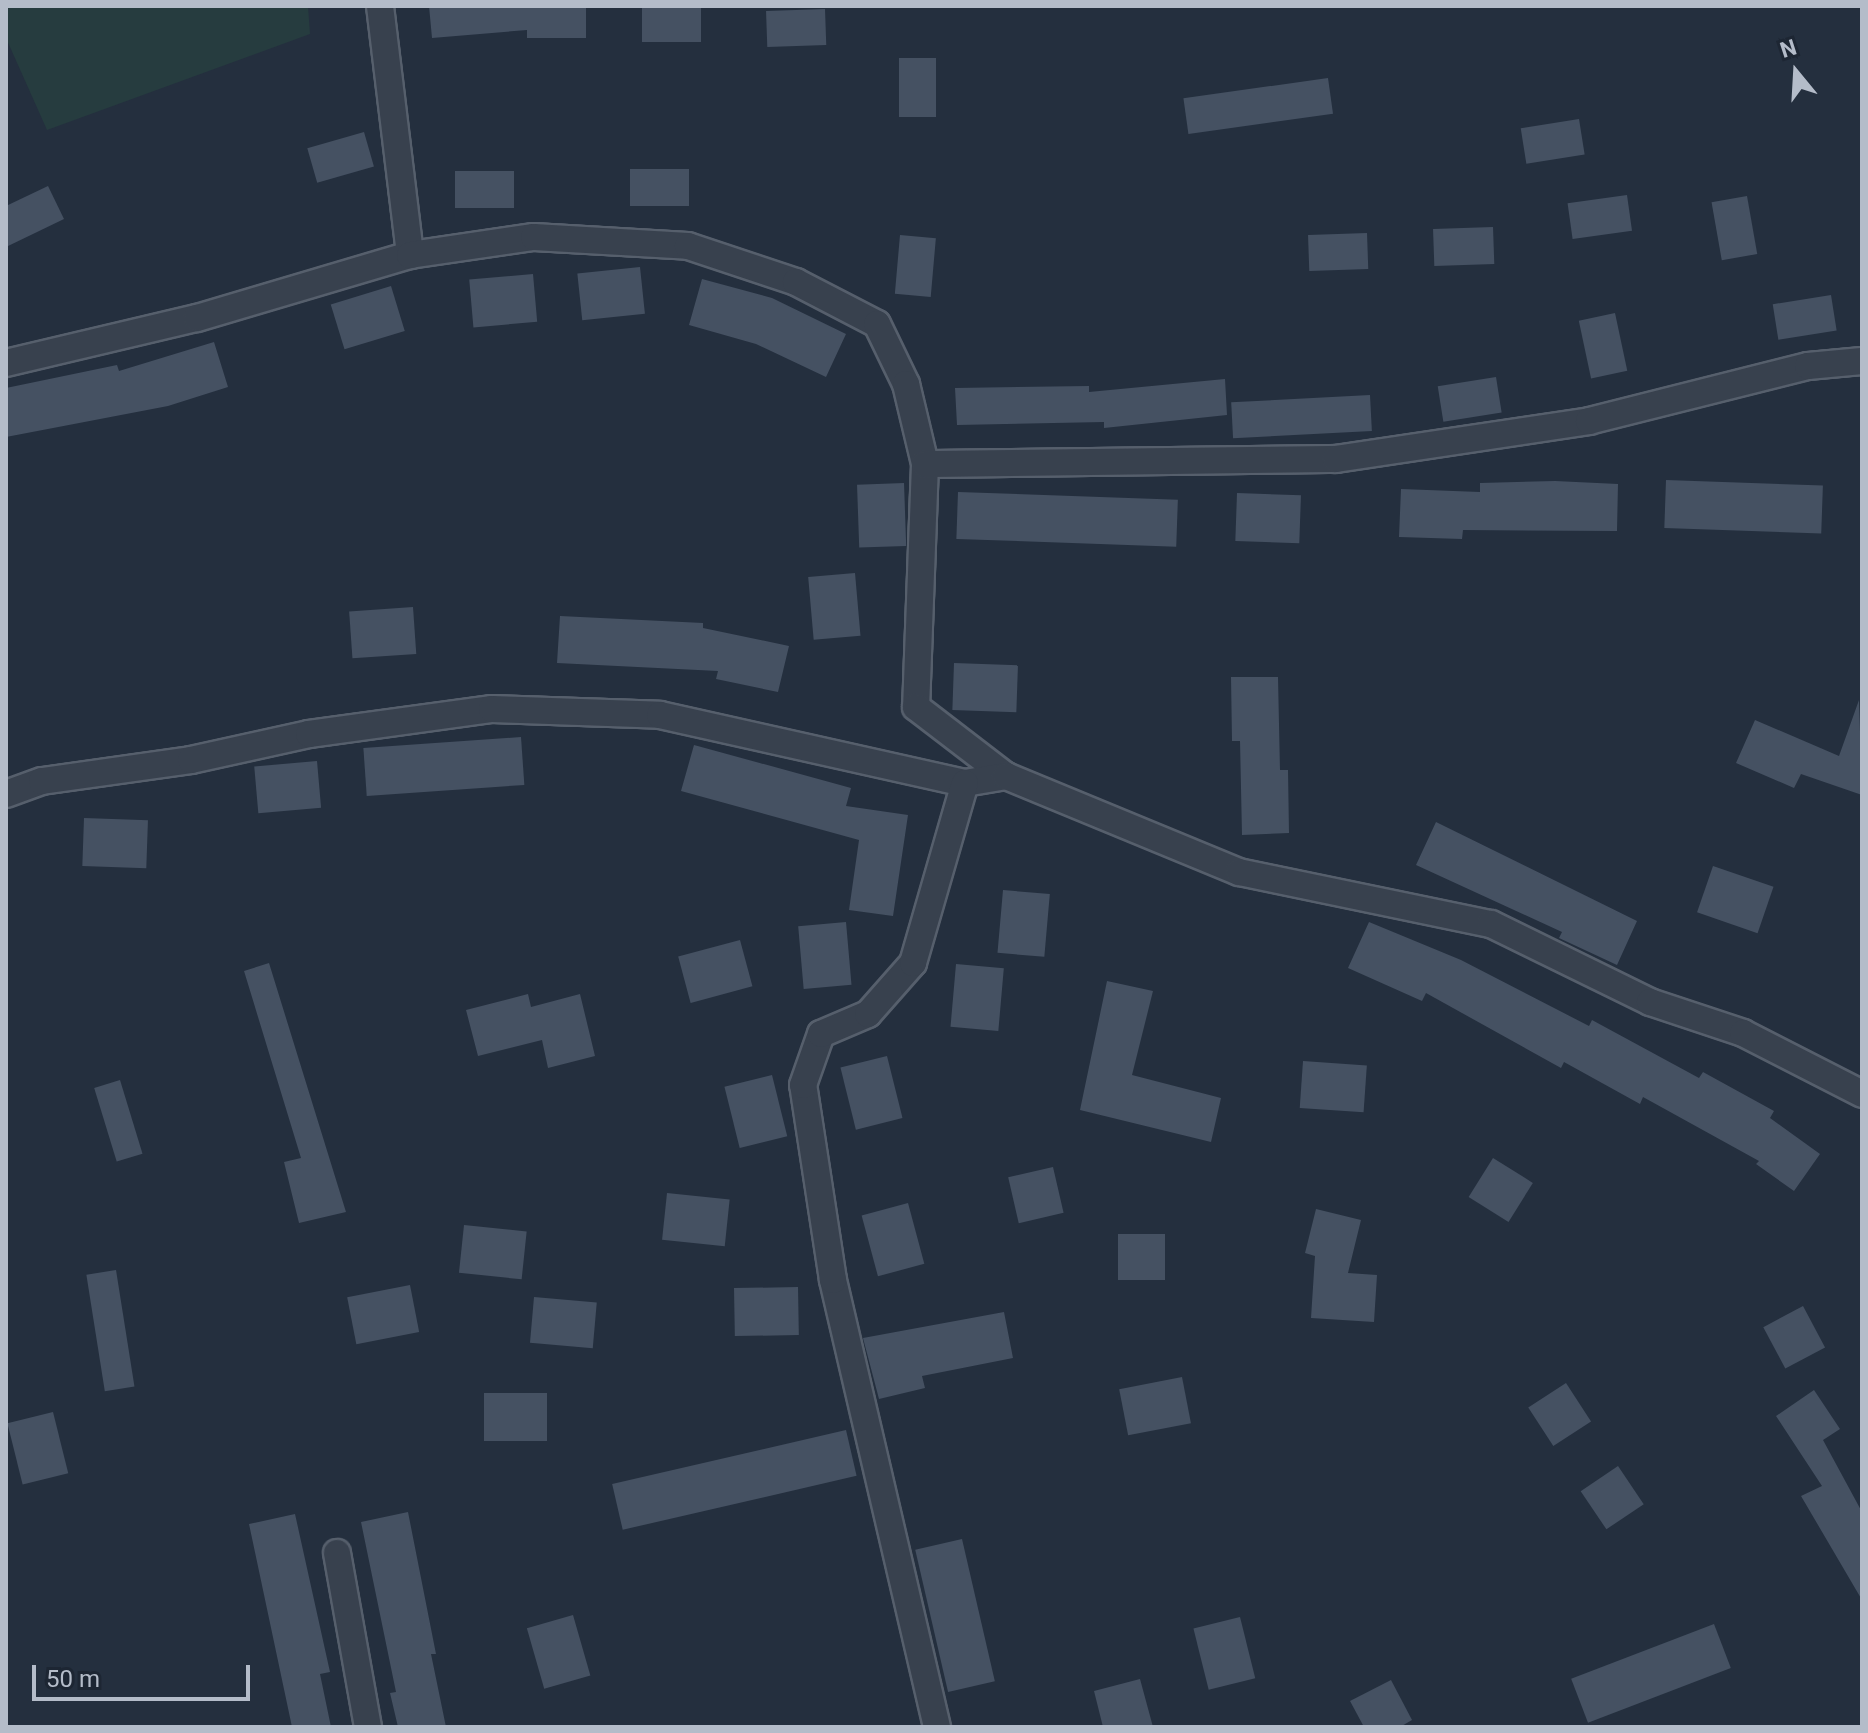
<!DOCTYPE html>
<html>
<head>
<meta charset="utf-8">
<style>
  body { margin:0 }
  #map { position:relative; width:1868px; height:1733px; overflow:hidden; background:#242f3e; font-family:Roboto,sans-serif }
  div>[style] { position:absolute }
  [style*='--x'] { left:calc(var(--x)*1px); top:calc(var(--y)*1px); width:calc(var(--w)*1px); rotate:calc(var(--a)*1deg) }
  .green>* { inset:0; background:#263c3f }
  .building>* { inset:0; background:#455162; transform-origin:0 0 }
  .roads { filter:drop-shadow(2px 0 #565f6c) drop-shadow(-2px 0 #565f6c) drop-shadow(0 2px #565f6c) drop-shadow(0 -2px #565f6c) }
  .minor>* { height:26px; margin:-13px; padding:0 13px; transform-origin:13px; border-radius:13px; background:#38414e }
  span { translate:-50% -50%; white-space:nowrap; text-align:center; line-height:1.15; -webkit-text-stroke:6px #1d2633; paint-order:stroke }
  .frame { position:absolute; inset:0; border:8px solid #b4bcc9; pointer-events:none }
  .north { position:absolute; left:1756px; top:32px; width:80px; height:80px; -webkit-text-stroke:6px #1d2633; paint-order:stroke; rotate:342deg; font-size:22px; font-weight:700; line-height:32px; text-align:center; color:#b4bcc9 }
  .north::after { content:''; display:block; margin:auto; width:28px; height:36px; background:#b4bcc9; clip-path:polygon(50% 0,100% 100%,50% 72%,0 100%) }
  .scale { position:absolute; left:32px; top:1665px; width:218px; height:36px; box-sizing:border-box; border:4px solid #b4bcc9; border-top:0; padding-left:10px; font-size:24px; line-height:28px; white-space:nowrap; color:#b4bcc9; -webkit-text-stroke:6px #1d2633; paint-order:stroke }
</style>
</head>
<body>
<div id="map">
  <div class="green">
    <i style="clip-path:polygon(6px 6px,308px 6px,310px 34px,47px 130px,6px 38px)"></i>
  </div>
  <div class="building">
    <i style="clip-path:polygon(429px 6px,586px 6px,586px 38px,527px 38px,527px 30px,432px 38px)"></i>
    <i style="left:701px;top:6px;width:36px;height:59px;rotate:90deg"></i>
    <i style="left:825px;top:9px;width:36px;height:59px;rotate:88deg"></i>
    <i style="left:899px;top:58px;width:37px;height:59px"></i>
    <i style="left:1328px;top:78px;width:36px;height:146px;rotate:82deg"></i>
    <i style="left:1579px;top:119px;width:36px;height:59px;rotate:81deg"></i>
    <i style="left:364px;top:132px;width:36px;height:59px;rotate:74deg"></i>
    <i style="left:689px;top:169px;width:37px;height:59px;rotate:90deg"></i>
    <i style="left:514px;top:171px;width:37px;height:59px;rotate:90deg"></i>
    <i style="clip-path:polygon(48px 186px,64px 219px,6px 247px,6px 206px)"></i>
    <i style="left:1627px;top:195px;width:36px;height:60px;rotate:82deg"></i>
    <i style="left:1747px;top:196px;width:59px;height:36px;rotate:80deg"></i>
    <i style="left:1493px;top:227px;width:37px;height:60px;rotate:88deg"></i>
    <i style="left:1367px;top:233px;width:36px;height:59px;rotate:88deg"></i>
    <i style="left:900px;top:235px;width:36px;height:59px;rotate:5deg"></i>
    <i style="left:640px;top:267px;width:47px;height:63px;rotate:84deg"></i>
    <i style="left:533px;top:274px;width:48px;height:64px;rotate:85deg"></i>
    <i style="clip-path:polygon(702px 279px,772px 298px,846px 334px,826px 377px,756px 344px,689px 325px)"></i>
    <i style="left:391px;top:286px;width:47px;height:63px;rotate:73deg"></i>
    <i style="left:1831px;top:295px;width:36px;height:59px;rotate:81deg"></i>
    <i style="left:1615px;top:313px;width:59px;height:37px;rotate:78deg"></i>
    <i style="clip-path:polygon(214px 342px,228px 387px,168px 406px,6px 437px,6px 388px,117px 365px,119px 371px)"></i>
    <i style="left:1496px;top:377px;width:36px;height:59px;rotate:81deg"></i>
    <i style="clip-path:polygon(1225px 379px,1227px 415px,1104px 428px,1104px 422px,957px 425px,955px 388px,1089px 386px,1089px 392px)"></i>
    <i style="left:1370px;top:395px;width:36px;height:139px;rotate:87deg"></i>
    <i style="left:1666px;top:480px;width:157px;height:48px;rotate:2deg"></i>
    <i style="clip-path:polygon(1555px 481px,1618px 484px,1617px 531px,1463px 530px,1462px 539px,1399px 537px,1401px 489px,1480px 492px,1480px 483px)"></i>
    <i style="left:904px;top:483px;width:63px;height:47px;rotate:88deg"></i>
    <i style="left:958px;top:492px;width:220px;height:47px;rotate:2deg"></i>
    <i style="left:1237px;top:493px;width:64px;height:48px;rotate:2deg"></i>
    <i style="left:855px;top:573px;width:63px;height:47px;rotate:85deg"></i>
    <i style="left:413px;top:607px;width:47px;height:64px;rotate:86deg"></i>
    <i style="clip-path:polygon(560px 616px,703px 623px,703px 628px,789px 646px,778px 692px,716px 679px,718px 671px,557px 663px)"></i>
    <i style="left:954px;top:663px;width:64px;height:47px;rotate:2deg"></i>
    <i style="clip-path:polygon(1231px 677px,1278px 677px,1280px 770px,1288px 770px,1289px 833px,1242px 835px,1240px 741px,1232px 741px)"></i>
    <i style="clip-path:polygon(1859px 700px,1862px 795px,1801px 774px,1794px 788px,1736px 763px,1755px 720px,1839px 756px)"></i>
    <i style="left:521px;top:737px;width:48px;height:158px;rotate:86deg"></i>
    <i style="clip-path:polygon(694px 745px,851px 788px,846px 806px,908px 815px,893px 916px,849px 910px,859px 840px,681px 791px)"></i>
    <i style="left:317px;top:761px;width:47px;height:63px;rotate:85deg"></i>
    <i style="left:84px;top:818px;width:64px;height:48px;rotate:2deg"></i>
    <i style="clip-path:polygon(1436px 822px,1637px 921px,1617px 965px,1559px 938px,1562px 932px,1416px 865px)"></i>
    <i style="left:1713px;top:866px;width:64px;height:49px;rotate:19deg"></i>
    <i style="left:1003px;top:890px;width:47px;height:63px;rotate:5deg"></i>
    <i style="left:846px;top:922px;width:63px;height:48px;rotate:85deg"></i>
    <i style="clip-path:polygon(1369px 922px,1461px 960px,1589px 1026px,1592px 1020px,1699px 1078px,1703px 1072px,1774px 1111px,1770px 1118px,1820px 1154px,1794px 1191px,1756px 1164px,1759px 1161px,1643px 1097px,1640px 1104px,1564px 1062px,1561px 1068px,1426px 993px,1422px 1001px,1348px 968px)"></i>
    <i style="left:740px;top:940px;width:48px;height:64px;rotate:75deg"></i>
    <i style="clip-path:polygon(269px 963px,346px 1212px,299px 1223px,284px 1162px,301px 1158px,244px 971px)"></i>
    <i style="left:956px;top:964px;width:48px;height:63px;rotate:5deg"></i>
    <i style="clip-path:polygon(1107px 981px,1153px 991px,1132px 1075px,1221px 1098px,1211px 1142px,1080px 1110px)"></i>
    <i style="clip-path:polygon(528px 994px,531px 1007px,580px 994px,595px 1056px,548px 1068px,542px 1040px,478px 1056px,466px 1010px)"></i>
    <i style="left:887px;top:1056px;width:64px;height:48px;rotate:76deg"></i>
    <i style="left:1303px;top:1061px;width:64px;height:47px;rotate:4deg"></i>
    <i style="left:772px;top:1075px;width:63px;height:49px;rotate:76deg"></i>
    <i style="left:120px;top:1080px;width:77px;height:27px;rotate:73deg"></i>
    <i style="left:1493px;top:1158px;width:47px;height:46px;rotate:32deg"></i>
    <i style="left:1053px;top:1167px;width:47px;height:46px;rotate:77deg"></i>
    <i style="left:667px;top:1193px;width:63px;height:47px;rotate:6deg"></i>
    <i style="left:908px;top:1203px;width:63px;height:48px;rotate:75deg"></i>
    <i style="clip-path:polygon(1316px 1209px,1361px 1220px,1348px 1273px,1377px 1275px,1374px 1322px,1311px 1318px,1315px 1256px,1305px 1253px)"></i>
    <i style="left:464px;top:1225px;width:63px;height:48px;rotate:6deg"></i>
    <i style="left:1118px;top:1234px;width:47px;height:46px"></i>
    <i style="left:116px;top:1270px;width:118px;height:30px;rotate:81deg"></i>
    <i style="left:410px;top:1285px;width:48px;height:64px;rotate:79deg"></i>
    <i style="left:798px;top:1287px;width:48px;height:64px;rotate:89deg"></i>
    <i style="left:534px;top:1297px;width:63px;height:46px;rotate:5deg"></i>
    <i style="left:1803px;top:1306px;width:47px;height:45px;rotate:62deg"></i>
    <i style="clip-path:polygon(1004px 1312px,1013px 1358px,922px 1376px,925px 1388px,879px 1399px,863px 1338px)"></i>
    <i style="left:1182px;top:1377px;width:47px;height:64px;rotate:79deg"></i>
    <i style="left:1566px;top:1383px;width:46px;height:45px;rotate:57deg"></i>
    <i style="clip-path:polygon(1814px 1390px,1840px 1429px,1823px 1440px,1862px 1512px,1862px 1600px,1801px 1496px,1822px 1486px,1776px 1416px)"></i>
    <i style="left:484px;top:1393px;width:63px;height:48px"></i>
    <i style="left:53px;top:1412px;width:63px;height:47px;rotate:76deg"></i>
    <i style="left:846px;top:1430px;width:47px;height:240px;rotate:77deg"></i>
    <i style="left:1618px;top:1466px;width:46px;height:45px;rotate:56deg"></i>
    <i style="clip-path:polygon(408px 1512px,436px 1654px,431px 1654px,446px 1727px,398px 1727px,390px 1693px,396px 1692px,361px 1522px)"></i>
    <i style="clip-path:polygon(295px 1514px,330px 1672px,320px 1674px,331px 1727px,292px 1727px,249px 1524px)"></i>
    <i style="left:962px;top:1539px;width:146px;height:48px;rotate:77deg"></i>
    <i style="left:573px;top:1615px;width:63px;height:48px;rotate:74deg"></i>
    <i style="left:1240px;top:1617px;width:63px;height:48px;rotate:76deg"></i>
    <i style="left:1714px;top:1624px;width:47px;height:153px;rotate:69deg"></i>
    <i style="clip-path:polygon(1140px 1679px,1153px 1727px,1103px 1727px,1094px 1691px)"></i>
    <i style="clip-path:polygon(1391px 1680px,1412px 1720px,1400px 1727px,1364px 1727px,1350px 1701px)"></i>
  </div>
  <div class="roads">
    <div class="minor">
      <i style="--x:380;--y:6;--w:251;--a:83.1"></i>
      <i style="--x:6;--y:363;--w:196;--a:-13.3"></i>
      <i style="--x:197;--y:318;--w:222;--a:-16.5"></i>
      <i style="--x:410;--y:255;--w:125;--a:-8.3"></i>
      <i style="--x:534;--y:237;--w:154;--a:3.3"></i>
      <i style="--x:688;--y:246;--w:114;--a:18.4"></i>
      <i style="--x:796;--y:282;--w:91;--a:27.4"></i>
      <i style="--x:877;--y:324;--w:67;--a:64.2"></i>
      <i style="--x:906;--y:384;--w:82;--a:76.6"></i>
      <i style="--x:925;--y:464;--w:243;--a:92.1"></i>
      <i style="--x:916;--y:707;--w:113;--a:37.5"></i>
      <i style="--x:925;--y:464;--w:411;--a:-0.7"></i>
      <i style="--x:1336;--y:459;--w:256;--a:-8.5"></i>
      <i style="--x:1589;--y:421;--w:226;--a:-14.1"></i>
      <i style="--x:1808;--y:366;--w:54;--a:-5.3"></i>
      <i style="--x:6;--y:794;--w:38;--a:-20"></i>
      <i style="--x:42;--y:781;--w:150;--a:-8"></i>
      <i style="--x:191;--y:760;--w:121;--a:-12.4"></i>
      <i style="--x:309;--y:734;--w:185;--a:-7.8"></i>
      <i style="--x:492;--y:709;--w:168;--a:2"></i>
      <i style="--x:660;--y:715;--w:312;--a:12.6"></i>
      <i style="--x:965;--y:783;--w:42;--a:-9.7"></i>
      <i style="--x:1006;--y:776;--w:252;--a:22.4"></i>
      <i style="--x:1239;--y:872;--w:257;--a:11.7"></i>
      <i style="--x:1491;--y:924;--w:177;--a:26.1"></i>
      <i style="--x:1650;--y:1002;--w:98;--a:18.4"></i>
      <i style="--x:1743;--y:1033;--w:134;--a:27.1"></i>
      <i style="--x:337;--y:1553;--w:177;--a:79.9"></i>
      <i style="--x:937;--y:1727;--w:459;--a:-103.1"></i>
      <i style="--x:833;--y:1280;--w:197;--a:-98.7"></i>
      <i style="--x:803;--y:1085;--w:54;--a:-70.6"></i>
      <i style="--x:821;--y:1034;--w:51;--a:-23.1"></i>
      <i style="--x:868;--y:1014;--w:68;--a:-48.6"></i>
      <i style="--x:913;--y:963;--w:187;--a:-73.9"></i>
    </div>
  </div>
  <div class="frame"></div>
  <div class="north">N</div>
  <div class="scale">50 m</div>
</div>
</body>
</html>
